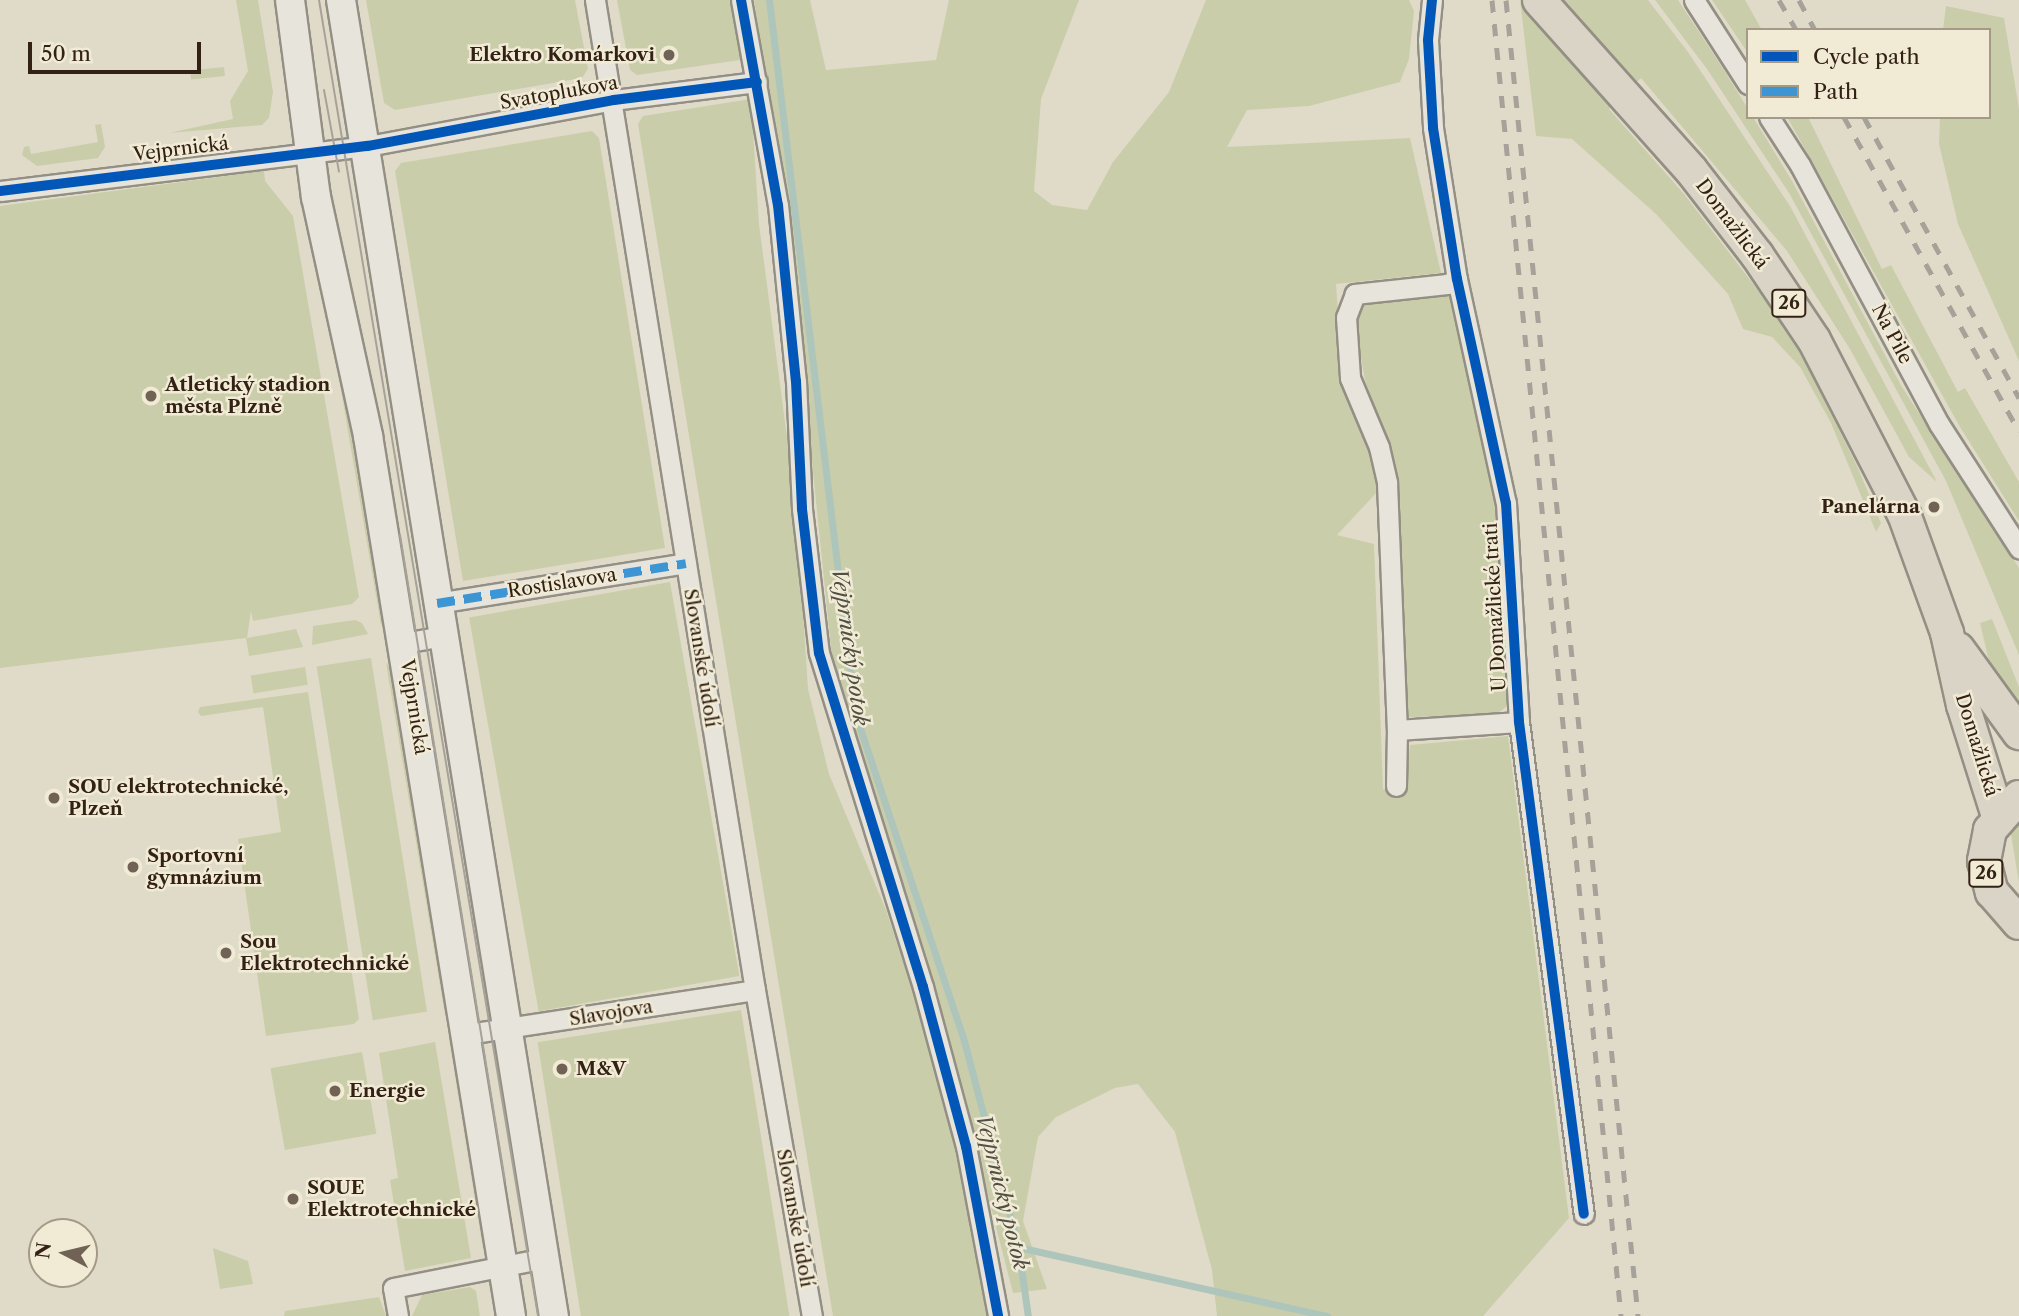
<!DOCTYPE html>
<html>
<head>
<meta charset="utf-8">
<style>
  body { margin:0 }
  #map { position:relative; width:2019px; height:1316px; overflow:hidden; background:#e0dbc9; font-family:"Libre Caslon Text",serif }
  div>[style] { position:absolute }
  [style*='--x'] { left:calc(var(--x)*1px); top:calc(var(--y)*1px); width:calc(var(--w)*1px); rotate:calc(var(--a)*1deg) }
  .green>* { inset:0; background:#cacdaa; transform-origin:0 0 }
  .stream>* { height:7px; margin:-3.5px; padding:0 3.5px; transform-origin:3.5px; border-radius:3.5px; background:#aec5bc }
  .roads { filter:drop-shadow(2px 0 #948f84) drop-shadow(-2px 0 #948f84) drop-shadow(0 2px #948f84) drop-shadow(0 -2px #948f84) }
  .street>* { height:19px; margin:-9.5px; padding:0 9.5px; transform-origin:9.5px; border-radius:9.5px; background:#e7e4db }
  .secondary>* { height:28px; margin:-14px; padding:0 14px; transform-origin:14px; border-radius:14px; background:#e7e4db }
  .primary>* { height:32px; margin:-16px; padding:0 16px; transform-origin:16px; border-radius:16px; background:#dad4c6 }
  .tram>* { height:2px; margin:-1px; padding:0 1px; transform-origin:1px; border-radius:1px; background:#a6a299 }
  .rail>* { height:5px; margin-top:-2.5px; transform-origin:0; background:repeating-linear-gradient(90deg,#a6a299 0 12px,transparent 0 24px) }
  .quiet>* { height:9px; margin-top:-4.5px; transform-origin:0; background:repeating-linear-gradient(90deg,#3d95d3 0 18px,transparent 0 27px) }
  .cycleway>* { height:10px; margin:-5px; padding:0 5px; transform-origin:5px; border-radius:5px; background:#0057b8 }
  .dots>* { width:19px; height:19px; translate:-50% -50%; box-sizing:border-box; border:4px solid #f1ebd5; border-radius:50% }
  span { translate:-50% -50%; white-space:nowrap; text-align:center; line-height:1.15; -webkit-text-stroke:5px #f1ebd5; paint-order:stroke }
  .shield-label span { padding:2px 5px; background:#f1ebd5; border:2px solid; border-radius:5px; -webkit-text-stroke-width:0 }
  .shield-label { font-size:18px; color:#332115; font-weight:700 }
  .poi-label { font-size:19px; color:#332115; font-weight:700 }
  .right { translate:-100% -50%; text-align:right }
  .left { translate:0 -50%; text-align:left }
  .street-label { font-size:19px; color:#332115 }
  .water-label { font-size:21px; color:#515045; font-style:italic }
  .legend { position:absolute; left:1746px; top:28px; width:245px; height:91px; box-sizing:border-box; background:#f1ebd5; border:2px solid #a59a88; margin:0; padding:9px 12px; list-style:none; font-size:21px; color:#332115 }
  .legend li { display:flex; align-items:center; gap:14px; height:35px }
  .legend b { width:35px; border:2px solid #a59a88 }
  .north { position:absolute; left:28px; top:1218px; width:70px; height:70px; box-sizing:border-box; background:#f1ebd5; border:2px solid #a59a88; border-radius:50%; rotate:277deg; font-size:19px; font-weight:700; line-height:28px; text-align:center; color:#332115 }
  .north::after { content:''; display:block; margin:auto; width:24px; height:32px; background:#706254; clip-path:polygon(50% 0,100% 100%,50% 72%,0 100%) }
  .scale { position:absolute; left:28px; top:42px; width:173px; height:32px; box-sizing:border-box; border:4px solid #332115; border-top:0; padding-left:9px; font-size:21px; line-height:24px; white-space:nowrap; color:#332115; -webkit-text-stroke:5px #f1ebd5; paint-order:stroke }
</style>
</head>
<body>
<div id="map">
  <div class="green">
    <i style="clip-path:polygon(236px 0,258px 0,273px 92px,269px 118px,262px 125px,169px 133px,233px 119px,230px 101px,248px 71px)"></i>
    <i style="clip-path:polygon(366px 0,575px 0,588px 69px,582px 78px,395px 110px,384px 103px)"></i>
    <i style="clip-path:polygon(617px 0,737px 0,747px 59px,637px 75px,630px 70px)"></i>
    <i style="clip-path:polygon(754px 0,810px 0,826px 70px,936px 60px,949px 0,1079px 0,1041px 99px,1034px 191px,1052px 205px,1087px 210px,1113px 162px,1169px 92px,1206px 0,1409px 0,1414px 11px,1409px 59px,1400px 82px,1309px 106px,1247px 110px,1227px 147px,1410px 138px,1441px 273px,1336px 284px,1340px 340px,1377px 466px,1379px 490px,1337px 535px,1374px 544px,1383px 789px,1406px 789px,1410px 745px,1508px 736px,1569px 1218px,1483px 1316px,1217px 1316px,1212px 1270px,1175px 1132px,1138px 1084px,1115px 1088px,1056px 1117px,1038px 1137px,1023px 1221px,1047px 1289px,1013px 1293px,926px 955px,832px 658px,786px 207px)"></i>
    <i style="clip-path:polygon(1520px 0,1648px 0,1688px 52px,1790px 206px,1937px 482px,1909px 457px,1850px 349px,1787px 251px,1641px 78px,1609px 109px,1684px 194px,1764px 298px,1805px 361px,1857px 466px,1881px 523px,1876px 532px,1831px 423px,1800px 367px,1772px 337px,1743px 329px,1728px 294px,1656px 214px,1572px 139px,1536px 136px)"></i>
    <i style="clip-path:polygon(1655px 0,1678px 0,1724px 70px,1748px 109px,1748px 117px,1753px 117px,1792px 181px,1902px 387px,2019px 568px,2019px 655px,1946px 481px,1789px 193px,1707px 69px)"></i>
    <i style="clip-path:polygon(1712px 0,1745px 0,1762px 30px,1748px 30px,1748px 53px)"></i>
    <i style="clip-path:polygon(1946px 6px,2004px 18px,2019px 109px,2019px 361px,1958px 224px,1939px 144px,1940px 117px,1989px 117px,1989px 30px,1943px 30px)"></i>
    <i style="left:224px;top:67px;width:9px;height:34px;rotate:84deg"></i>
    <i style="clip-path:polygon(751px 99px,759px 224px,796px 506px,808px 689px,829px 774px,886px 910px,938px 1068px,989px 1316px,833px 1316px,638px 124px,643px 116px)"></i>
    <i style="clip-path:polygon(1787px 117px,1808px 117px,1882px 269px,1891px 265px,1958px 392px,1965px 388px,2019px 482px,2019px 521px,1960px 427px)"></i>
    <i style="clip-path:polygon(101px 124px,105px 147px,98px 158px,37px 166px,22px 155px,24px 147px,29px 146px,31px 154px,98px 142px,95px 125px)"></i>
    <i style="clip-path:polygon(592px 131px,599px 138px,665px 548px,463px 581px,395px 171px,401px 163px)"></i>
    <i style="clip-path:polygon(264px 171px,265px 181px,293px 216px,359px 597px,352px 604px,253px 621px,251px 611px,247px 638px,296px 629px,303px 647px,249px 656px,246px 638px,0 668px,0 206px)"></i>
    <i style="clip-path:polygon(1440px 292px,1453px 298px,1496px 501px,1507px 706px,1496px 715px,1408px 717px,1395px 466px,1365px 380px,1354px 321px,1366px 301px)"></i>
    <i style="clip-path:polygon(338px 342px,386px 616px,381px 625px,333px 343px)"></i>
    <i style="left:670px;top:582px;width:400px;height:204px;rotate:80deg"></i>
    <i style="clip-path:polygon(1992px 619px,2019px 687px,2019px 720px,1992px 674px,1980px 623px)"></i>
    <i style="clip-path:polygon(355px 620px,362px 623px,368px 634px,312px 645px,313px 626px)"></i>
    <i style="left:371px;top:658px;width:358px;height:55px;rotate:81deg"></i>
    <i style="clip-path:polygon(386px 663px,396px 673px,455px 1013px,445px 1015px)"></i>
    <i style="left:305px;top:667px;width:18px;height:55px;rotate:81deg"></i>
    <i style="clip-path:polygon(308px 692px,359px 1019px,354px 1024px,266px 1036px,238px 839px,281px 832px,263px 707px,201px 716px,198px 712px,200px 707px)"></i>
    <i style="clip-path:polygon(2019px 817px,2019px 883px,2010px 828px)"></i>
    <i style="left:741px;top:1010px;width:310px;height:206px;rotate:81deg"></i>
    <i style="clip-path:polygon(460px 1037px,489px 1239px,483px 1249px,449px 1039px)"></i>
    <i style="clip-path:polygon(435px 1042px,471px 1258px,405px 1271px,390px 1180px,398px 1178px,379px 1053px)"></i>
    <i style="left:362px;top:1052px;width:83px;height:93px;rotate:80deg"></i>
    <i style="clip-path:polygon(213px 1248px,248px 1261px,253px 1284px,220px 1289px)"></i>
    <i style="clip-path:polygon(470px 1287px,476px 1291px,480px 1316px,412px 1316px,422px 1295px)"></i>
    <i style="clip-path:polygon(379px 1297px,386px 1316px,284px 1316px,285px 1311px)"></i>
  </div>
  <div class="stream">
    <i style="--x:769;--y:0;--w:718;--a:83.12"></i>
    <i style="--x:855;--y:713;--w:342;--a:71.6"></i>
    <i style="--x:963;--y:1037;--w:217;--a:75.3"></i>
    <i style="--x:1018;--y:1247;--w:70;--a:81.8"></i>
    <i style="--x:1018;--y:1247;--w:317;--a:12.6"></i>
  </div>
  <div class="roads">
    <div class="street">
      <i style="--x:595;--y:0;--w:1003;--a:80.82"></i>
      <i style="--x:755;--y:990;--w:331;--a:80.1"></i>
      <i style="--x:741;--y:0;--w:208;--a:79.8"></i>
      <i style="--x:778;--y:205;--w:177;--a:84.2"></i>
      <i style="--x:796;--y:381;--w:128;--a:87.3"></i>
      <i style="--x:802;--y:509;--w:145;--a:83.3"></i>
      <i style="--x:819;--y:653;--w:350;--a:72.7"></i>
      <i style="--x:923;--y:987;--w:165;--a:74.9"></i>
      <i style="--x:966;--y:1146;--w:173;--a:79.3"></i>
      <i style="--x:1432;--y:0;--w:40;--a:95.7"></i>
      <i style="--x:1428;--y:40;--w:88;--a:86.7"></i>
      <i style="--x:1433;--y:128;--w:153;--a:81"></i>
      <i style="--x:1457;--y:279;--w:229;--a:77.7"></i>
      <i style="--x:1506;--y:503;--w:219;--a:86.6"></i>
      <i style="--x:1519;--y:722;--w:496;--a:82.5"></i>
      <i style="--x:1694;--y:0;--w:100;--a:57.3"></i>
      <i style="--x:1769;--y:117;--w:57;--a:57.1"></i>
      <i style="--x:1800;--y:165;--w:294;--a:61.8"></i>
      <i style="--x:1939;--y:424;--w:148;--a:57.2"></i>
      <i style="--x:0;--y:191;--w:371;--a:-7"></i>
      <i style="--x:368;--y:146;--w:250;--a:-10.6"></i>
      <i style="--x:614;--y:100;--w:144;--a:-7.2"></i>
      <i style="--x:1457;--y:279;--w:11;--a:153"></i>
      <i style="--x:1447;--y:284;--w:93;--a:173.8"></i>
      <i style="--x:1355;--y:294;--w:25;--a:111"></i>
      <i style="--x:1346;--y:317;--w:61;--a:86.2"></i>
      <i style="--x:1350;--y:378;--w:75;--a:67.2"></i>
      <i style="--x:1379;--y:447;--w:37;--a:77"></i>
      <i style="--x:1387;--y:483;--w:247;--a:87.7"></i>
      <i style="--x:1397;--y:730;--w:122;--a:-3.8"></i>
      <i style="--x:437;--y:603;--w:252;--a:-9.1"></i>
      <i style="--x:403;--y:643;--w:41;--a:-9.9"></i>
      <i style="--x:1396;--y:786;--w:56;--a:-89"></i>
      <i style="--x:468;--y:1034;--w:290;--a:-8.7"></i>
      <i style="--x:398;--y:1316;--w:28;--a:-100"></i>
      <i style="--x:393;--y:1288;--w:154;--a:-11.2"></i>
    </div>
    <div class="secondary">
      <i style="--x:290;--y:0;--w:199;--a:82.5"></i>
      <i style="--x:316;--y:197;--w:245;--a:77.7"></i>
      <i style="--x:368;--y:436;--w:892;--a:80.77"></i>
      <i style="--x:341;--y:0;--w:1333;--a:80.81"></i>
    </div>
    <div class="primary">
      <i style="--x:1539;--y:0;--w:228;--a:48.2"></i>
      <i style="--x:1691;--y:170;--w:108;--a:52.2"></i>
      <i style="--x:1757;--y:255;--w:102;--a:56.2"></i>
      <i style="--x:1814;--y:340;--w:196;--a:62.7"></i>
      <i style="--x:1904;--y:514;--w:127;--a:70.1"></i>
      <i style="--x:1947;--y:633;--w:74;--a:77.5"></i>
      <i style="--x:1963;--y:705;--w:116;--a:72.5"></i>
      <i style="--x:1958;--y:649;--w:104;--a:54"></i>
      <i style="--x:2019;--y:797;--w:44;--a:131.3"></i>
      <i style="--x:1990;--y:830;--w:32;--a:101"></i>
      <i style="--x:1984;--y:861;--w:32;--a:76"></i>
      <i style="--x:1992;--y:892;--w:41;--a:48.9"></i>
    </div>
  </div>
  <div class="tram">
    <i style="--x:319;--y:0;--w:1334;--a:80.55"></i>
    <i style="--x:324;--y:90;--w:83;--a:79.6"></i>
    <i style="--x:400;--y:535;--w:654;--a:80.77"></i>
  </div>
  <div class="rail">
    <i style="--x:1492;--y:0;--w:1322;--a:84.4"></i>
    <i style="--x:1506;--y:0;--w:1323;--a:84.27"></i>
    <i style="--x:1779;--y:0;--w:34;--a:60"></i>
    <i style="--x:1799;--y:0;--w:34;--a:62"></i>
    <i style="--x:1844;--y:117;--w:360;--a:60.9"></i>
    <i style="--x:1864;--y:117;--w:321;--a:61.1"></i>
  </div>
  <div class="quiet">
    <i style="--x:437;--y:603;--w:252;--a:-9.1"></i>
  </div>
  <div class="cycleway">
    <i style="--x:741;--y:0;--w:208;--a:79.8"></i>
    <i style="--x:778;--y:205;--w:177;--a:84.2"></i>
    <i style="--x:796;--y:381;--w:128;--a:87.3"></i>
    <i style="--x:802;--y:509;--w:145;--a:83.3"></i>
    <i style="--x:819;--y:653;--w:350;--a:72.7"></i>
    <i style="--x:923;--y:987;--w:165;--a:74.9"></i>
    <i style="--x:966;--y:1146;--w:173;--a:79.3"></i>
    <i style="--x:1432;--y:0;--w:40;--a:95.7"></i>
    <i style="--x:1428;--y:40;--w:88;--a:86.7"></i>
    <i style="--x:1433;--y:128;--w:153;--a:81"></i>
    <i style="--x:1457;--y:279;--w:229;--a:77.7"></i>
    <i style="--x:1506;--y:503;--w:219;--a:86.6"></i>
    <i style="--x:1519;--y:722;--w:496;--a:82.5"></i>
    <i style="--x:0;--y:191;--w:371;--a:-7"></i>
    <i style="--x:368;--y:146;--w:250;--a:-10.6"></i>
    <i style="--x:614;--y:100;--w:144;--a:-7.2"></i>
  </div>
  <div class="dots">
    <i style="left:669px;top:55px;background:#706254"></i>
    <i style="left:151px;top:396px;background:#706254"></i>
    <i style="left:1934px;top:507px;background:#706254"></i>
    <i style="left:54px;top:798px;background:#706254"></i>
    <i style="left:133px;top:867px;background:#706254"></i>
    <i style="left:226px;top:953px;background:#706254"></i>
    <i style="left:562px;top:1069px;background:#706254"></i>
    <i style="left:335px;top:1091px;background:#706254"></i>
    <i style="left:293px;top:1199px;background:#706254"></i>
  </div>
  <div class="shield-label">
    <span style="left:1789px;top:303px">26</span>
    <span style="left:1986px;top:873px">26</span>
  </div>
  <div class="poi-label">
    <span class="right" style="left:655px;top:55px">Elektro Komárkovi</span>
    <span class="left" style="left:165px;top:396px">Atletický stadion<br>města Plzně</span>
    <span class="right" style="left:1920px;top:507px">Panelárna</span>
    <span class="left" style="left:68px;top:798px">SOU elektrotechnické,<br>Plzeň</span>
    <span class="left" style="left:147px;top:867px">Sportovní<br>gymnázium</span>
    <span class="left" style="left:240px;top:953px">Sou<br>Elektrotechnické</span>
    <span class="left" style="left:576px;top:1069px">M&amp;V</span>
    <span class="left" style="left:349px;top:1091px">Energie</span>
    <span class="left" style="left:307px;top:1199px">SOUE<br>Elektrotechnické</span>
  </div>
  <div class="street-label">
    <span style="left:559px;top:93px;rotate:-10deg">Svatoplukova</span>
    <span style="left:181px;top:149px;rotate:-7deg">Vejprnická</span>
    <span style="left:1732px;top:224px;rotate:53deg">Domažlická</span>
    <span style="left:1892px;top:334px;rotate:62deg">Na Pile</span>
    <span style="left:562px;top:583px;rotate:-9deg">Rostislavova</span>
    <span style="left:1495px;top:607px;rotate:-93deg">U Domažlické trati</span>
    <span style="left:701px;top:658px;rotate:81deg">Slovanské údolí</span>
    <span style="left:414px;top:707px;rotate:81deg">Vejprnická</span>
    <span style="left:1977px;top:745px;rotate:73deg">Domažlická</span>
    <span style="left:611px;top:1013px;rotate:-9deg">Slavojova</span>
    <span style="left:795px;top:1218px;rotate:80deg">Slovanské údolí</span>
  </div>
  <div class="water-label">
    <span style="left:850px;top:647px;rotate:82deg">Vejprnický potok</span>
    <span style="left:1002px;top:1192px;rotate:76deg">Vejprnický potok</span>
  </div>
  <ul class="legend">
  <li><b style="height:9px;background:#0057b8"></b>Cycle path</li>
  <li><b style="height:9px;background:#3d95d3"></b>Path</li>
  </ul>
  <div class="north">N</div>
  <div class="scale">50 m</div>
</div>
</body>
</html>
